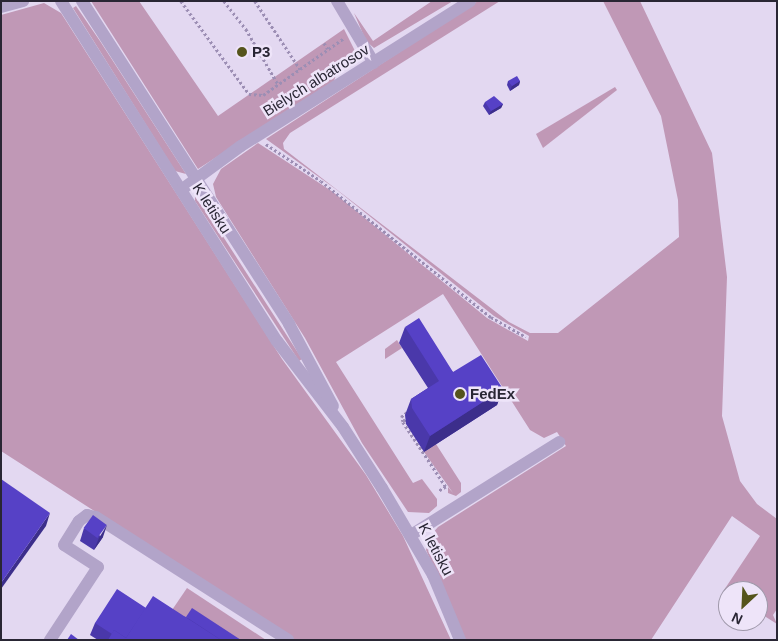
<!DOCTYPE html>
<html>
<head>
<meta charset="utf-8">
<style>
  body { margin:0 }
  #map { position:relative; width:778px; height:641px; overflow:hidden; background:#e3d8f1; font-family:Arial,sans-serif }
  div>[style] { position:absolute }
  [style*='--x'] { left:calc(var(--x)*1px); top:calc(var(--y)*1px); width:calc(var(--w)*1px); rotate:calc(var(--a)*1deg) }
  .green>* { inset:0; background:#c098b6 }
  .path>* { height:2.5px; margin-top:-1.25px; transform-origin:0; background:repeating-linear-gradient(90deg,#9c8eb4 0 2.5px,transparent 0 5px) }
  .minor>* { height:12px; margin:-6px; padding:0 6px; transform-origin:6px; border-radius:6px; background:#b2a4c9 }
  .wall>* { inset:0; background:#4a38aa }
  .shaded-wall>* { inset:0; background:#3c2e8b }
  .building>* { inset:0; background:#5641c6; transform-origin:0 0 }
  .dots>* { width:14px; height:14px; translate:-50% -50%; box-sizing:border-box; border:2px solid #eee4f9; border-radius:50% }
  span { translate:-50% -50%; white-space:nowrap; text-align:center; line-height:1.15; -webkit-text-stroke:5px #eee4f9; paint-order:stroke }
  .poi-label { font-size:15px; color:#292634; font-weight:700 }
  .left { translate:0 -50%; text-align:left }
  .street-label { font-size:15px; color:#292634 }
  .frame { position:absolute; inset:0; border:2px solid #292634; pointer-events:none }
  .north { position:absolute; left:718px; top:581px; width:50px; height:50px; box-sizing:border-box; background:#eee4f9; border:1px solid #9f98aa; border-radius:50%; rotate:205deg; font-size:14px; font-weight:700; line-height:20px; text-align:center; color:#292634 }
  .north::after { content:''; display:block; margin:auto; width:18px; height:22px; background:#55541c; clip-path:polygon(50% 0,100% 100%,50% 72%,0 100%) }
</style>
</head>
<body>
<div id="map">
  <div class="green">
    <i style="clip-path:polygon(91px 1px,139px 1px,218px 116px,344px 29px,357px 55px,337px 72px,334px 81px,198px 169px)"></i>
    <i style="clip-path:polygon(432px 1px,453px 1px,374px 48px,366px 41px,354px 13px,373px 41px)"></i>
    <i style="clip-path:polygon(478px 1px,500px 1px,290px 133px,283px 143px,284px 149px,509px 322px,530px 333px,558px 333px,679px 237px,678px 200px,661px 116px,603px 1px,640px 1px,712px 153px,727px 277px,722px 416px,740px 481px,757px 504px,777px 519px,777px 609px,773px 615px,777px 624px,758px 612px,758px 591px,724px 590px,760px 536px,732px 516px,651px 640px,465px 640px,426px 550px,430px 536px,438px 527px,566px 446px,557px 432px,544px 438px,530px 430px,443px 294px,336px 362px,413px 483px,422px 479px,437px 499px,437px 506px,429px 513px,408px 512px,362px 443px,305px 338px,216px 197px,213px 184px,221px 169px,258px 143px,333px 192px,487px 318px,528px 341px,529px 336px,494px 316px,337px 190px,266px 139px)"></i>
    <i style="clip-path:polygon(44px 3px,61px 13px,282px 359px,366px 475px,403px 536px,451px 640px,295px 640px,1px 451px,1px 15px)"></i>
    <i style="clip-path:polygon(76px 6px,100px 41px,186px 174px,175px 171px,73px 8px)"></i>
    <i style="clip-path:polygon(615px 87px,617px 90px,543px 148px,536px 134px)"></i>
    <i style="clip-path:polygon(195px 193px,302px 359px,299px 361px,195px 201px)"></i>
    <i style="clip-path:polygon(397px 340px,402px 348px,385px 359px,385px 349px)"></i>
    <i style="clip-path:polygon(436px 444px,461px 483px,461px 492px,456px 496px,448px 493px,448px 487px,453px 493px,424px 452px)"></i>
    <i style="clip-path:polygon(187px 588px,266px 640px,217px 640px,170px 613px)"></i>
  </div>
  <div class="path">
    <i style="--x:181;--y:1;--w:115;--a:53.8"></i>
    <i style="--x:249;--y:94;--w:14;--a:4"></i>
    <i style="--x:263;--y:95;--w:99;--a:-35.1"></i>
    <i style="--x:224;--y:1;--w:36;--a:52"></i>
    <i style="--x:246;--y:29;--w:64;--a:59.8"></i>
    <i style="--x:255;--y:1;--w:82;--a:56.5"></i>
    <i style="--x:324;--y:43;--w:7;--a:56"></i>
    <i style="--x:266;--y:144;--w:66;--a:33.9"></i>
    <i style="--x:321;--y:181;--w:218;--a:38.7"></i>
    <i style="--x:491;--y:317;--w:40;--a:29.7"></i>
    <i style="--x:406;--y:420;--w:4;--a:146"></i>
    <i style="--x:403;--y:422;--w:78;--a:56.5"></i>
    <i style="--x:446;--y:487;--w:8;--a:150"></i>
    <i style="--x:403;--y:422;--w:5;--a:-112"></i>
    <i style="--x:401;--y:417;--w:8;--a:-40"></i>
  </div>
  <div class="minor">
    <i style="--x:61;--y:1;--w:403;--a:57.6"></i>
    <i style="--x:277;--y:341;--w:108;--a:52.5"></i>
    <i style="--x:343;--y:427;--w:72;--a:57.4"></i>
    <i style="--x:382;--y:488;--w:101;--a:59.6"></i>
    <i style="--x:433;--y:575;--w:70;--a:67.4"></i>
    <i style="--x:82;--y:1;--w:384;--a:57.3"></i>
    <i style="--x:289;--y:324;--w:93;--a:61.8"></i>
    <i style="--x:337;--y:1;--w:72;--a:59.2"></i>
    <i style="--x:1;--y:7;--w:23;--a:-15"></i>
    <i style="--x:181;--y:190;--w:74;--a:-36.3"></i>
    <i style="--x:241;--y:146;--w:271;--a:-32.3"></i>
    <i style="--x:411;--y:535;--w:175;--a:-32.1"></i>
    <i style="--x:50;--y:640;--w:87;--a:-56.7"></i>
    <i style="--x:98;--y:567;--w:40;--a:-147.1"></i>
    <i style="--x:64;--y:545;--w:28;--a:-58"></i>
    <i style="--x:79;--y:521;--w:10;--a:-37"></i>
    <i style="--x:87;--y:515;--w:9;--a:13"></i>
    <i style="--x:96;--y:517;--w:228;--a:32.6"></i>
  </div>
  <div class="wall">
    <i style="clip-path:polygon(508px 81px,520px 81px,519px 85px,510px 91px,507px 85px)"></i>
    <i style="clip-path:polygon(485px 102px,503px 104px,501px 108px,489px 115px,483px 106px)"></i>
    <i style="clip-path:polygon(405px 327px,453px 372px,503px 389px,497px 405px,424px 452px,406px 424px,405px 415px,411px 399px,428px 388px,399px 343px)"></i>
    <i style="clip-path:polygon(84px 528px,103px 537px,94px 550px,80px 541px)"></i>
    <i style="clip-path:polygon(146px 608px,186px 617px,241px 640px,98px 640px,90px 635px,95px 623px)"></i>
  </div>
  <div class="shaded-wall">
    <i style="clip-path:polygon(520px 81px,519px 85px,510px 91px,512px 86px)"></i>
    <i style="clip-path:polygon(503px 104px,501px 108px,489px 115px,491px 111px)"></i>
    <i style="clip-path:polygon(503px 389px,497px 405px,424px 452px,430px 436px)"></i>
    <i style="clip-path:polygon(50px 513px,46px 526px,1px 589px,1px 583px)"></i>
    <i style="clip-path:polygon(107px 525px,103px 537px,94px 550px,99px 538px)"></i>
  </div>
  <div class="building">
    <i style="clip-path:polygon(517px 76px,520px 81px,512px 86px,508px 81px)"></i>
    <i style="clip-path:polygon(494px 96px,503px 104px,491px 111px,485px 102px)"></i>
    <i style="clip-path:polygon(419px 318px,453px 372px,481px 355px,503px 389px,430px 436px,412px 408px,411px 399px,439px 381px,405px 327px)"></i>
    <i style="clip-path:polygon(1px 479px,50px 513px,1px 583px)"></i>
    <i style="left:93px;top:515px;width:17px;height:16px;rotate:36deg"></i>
    <i style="clip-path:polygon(117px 589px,146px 608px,126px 638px,114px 630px,112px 634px,95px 623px)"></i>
    <i style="clip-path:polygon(153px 596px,221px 640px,108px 640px,114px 630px,126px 638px)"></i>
    <i style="clip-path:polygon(192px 608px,241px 640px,221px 640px,186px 617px)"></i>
    <i style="clip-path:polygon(71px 634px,79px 640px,67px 640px)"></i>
  </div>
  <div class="dots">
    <i style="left:242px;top:52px;background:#55541c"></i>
    <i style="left:460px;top:394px;background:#55541c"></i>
  </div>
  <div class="poi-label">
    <span class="left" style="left:252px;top:52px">P3</span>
    <span class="left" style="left:470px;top:394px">FedEx</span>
  </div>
  <div class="street-label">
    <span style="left:316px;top:80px;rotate:-32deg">Bielych albatrosov</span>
    <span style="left:212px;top:208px;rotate:57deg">K letisku</span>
    <span style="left:436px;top:549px;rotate:62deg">K letisku</span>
  </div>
  <div class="frame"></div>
  <div class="north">N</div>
</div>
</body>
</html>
